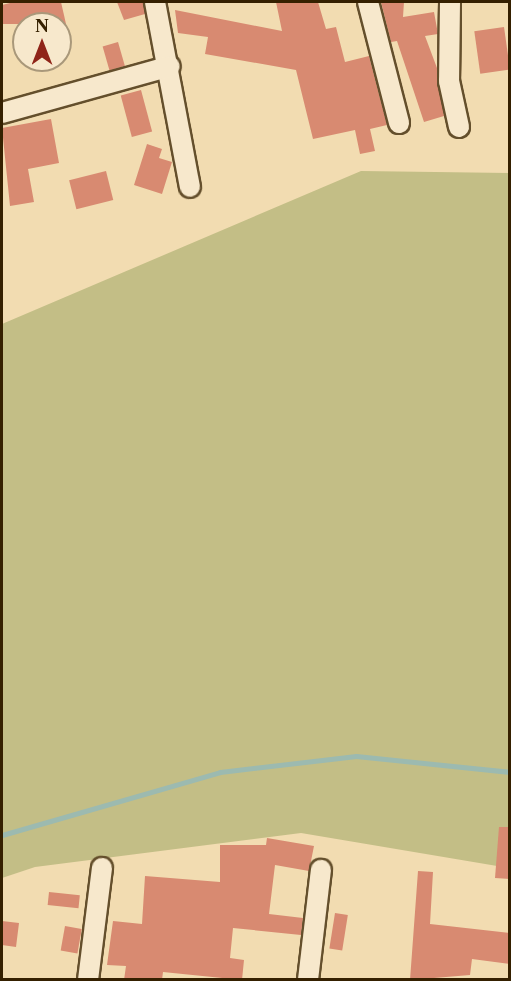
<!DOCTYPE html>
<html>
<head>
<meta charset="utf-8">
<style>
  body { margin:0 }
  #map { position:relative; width:511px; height:981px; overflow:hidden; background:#f2dcb1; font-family:"Libre Caslon Text",serif }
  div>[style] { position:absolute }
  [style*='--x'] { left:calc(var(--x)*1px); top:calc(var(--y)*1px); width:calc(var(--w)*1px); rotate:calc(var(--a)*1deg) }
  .green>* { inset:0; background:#c3be86 }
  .stream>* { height:5px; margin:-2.5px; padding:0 2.5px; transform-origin:2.5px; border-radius:2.5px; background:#9cbab0 }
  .building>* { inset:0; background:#d88a71; transform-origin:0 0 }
  .roads { filter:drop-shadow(2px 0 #644f2c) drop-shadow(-2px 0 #644f2c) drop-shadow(0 2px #644f2c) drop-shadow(0 -2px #644f2c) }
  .minor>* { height:20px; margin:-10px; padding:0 10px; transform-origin:10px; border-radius:10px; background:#f7e8cc }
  span { translate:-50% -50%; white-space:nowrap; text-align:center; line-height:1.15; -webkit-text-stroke:4.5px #f7e8cc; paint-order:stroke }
  .frame { position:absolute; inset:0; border:3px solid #352000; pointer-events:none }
  .north { position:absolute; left:12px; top:12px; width:60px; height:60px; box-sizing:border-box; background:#f7e8cc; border:2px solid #a9987a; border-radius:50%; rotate:0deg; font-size:16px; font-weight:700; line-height:24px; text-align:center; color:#352000 }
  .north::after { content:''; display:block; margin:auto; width:21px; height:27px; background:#8f2418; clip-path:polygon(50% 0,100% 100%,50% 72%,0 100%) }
</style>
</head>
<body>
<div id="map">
  <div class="green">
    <i style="clip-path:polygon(361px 171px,509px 173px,509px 868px,301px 833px,35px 867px,2px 878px,2px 324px)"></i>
  </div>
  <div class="stream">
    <i style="--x:2;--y:835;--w:227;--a:-16.1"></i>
    <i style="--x:220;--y:772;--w:137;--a:-6.7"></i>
    <i style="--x:356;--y:756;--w:155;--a:5.9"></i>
  </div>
  <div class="building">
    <i style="clip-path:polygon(14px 2px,61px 2px,66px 24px,2px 24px,2px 5px)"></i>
    <i style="clip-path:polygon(117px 2px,143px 2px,145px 14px,124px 20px)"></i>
    <i style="clip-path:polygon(276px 2px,318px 2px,326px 29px,336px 27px,345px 62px,369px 56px,387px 125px,370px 129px,375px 151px,360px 154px,355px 130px,313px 139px,296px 70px,205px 54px,208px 37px,178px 33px,175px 10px,282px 31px)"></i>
    <i style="clip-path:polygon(381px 2px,404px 2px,403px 17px,434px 12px,438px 34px,425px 36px,437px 68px,444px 116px,424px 122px,397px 41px,391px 42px)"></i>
    <i style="left:504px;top:27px;width:43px;height:30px;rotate:82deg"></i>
    <i style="left:118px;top:42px;width:25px;height:16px;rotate:74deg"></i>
    <i style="left:141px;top:90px;width:43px;height:21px;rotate:75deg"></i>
    <i style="clip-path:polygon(51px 119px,59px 163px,28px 169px,34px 202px,10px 206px,2px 128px)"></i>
    <i style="clip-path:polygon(147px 144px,162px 149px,159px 158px,172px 162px,162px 194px,134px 185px)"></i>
    <i style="left:106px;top:171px;width:30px;height:38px;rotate:76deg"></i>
    <i style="clip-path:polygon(499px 827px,510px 827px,510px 879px,495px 878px)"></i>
    <i style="clip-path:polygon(267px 838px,314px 846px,309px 871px,275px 865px,269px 914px,303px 918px,301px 935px,233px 928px,230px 958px,244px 960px,242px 980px,163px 972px,162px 980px,124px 980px,126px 966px,107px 965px,113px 921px,142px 924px,145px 876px,220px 882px,220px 845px,266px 845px)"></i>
    <i style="clip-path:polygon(418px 871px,433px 872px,430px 924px,510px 933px,510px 964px,472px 959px,470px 975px,410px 980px)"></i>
    <i style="left:49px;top:892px;width:31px;height:13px;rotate:6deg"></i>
    <i style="left:335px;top:913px;width:13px;height:36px;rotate:9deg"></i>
    <i style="clip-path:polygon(2px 921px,19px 923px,16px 947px,2px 945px)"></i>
    <i style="left:65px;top:926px;width:17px;height:25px;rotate:10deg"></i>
  </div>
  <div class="roads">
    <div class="minor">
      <i style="--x:155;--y:2;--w:188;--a:79.3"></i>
      <i style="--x:368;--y:2;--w:125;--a:75.6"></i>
      <i style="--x:450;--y:2;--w:79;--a:90.7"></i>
      <i style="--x:449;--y:81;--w:47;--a:77.7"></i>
      <i style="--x:2;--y:113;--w:174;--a:-15.6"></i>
      <i style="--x:88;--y:980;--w:113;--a:-82.9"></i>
      <i style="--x:308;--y:980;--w:111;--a:-83.3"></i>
    </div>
  </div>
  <div class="frame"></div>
  <div class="north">N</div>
</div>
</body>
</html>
